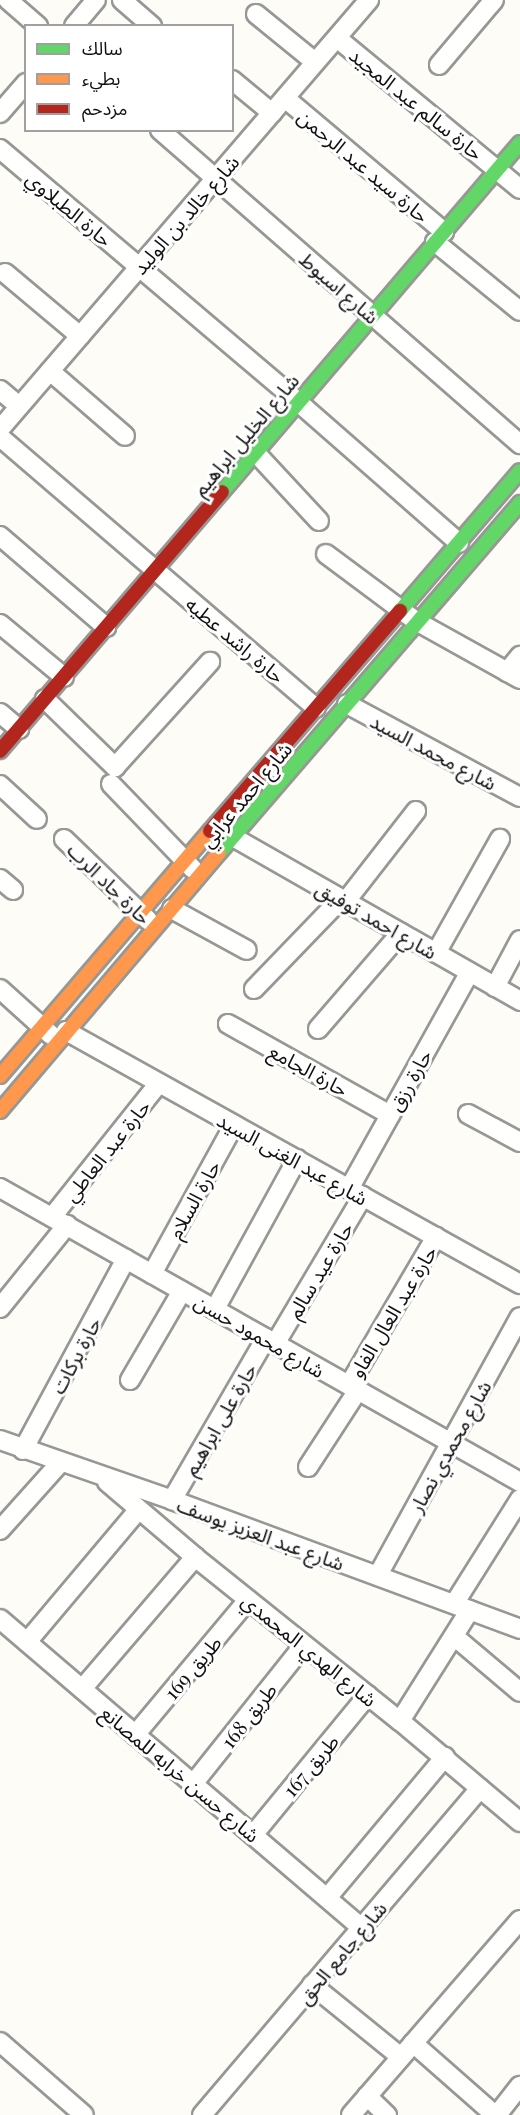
<!DOCTYPE html>
<html>
<head>
<meta charset="utf-8">
<style>
  body { margin:0 }
  #map { position:relative; width:520px; height:2115px; overflow:hidden; background:#fdfcf7; font-family:"Playfair Display","Noto Sans Arabic",serif }
  div>[style] { position:absolute }
  [style*='--x'] { left:calc(var(--x)*1px); top:calc(var(--y)*1px); width:calc(var(--w)*1px); rotate:calc(var(--a)*1deg) }
  .roads { filter:drop-shadow(2px 0 #979795) drop-shadow(-2px 0 #979795) drop-shadow(0 2px #979795) drop-shadow(0 -2px #979795) }
  .street>* { height:18px; margin:-9px; padding:0 9px; transform-origin:9px; border-radius:9px; background:#fffffe }
  .fast>* { height:14px; margin:-7px; padding:0 7px; transform-origin:7px; border-radius:7px; background:#63d668 }
  .slow>* { height:14px; margin:-7px; padding:0 7px; transform-origin:7px; border-radius:7px; background:#ff974d }
  .jam>* { height:14px; margin:-7px; padding:0 7px; transform-origin:7px; border-radius:7px; background:#b3261e }
  span { translate:-50% -50%; white-space:nowrap; text-align:center; line-height:1.15; -webkit-text-stroke:6px #fff; paint-order:stroke }
  .street-label { font-size:20px; color:#111 }
  .legend { position:absolute; left:24px; top:24px; width:210px; height:108px; box-sizing:border-box; background:#fff; border:2px solid #a0a0a0; margin:0; padding:8px 10px; list-style:none; font-size:18px; color:#111 }
  .legend li { display:flex; align-items:center; gap:12px; height:30px }
  .legend b { width:30px; border:2px solid #a0a0a0 }
</style>
</head>
<body>
<div id="map">
  <div class="roads">
    <div class="street">
      <i style="--x:8;--y:0;--w:40;--a:41"></i>
      <i style="--x:122;--y:0;--w:40;--a:41"></i>
      <i style="--x:256;--y:14;--w:76;--a:39.1"></i>
      <i style="--x:74;--y:26;--w:34;--a:-50"></i>
      <i style="--x:337;--y:38;--w:237;--a:39.5"></i>
      <i style="--x:439;--y:65;--w:85;--a:-49.8"></i>
      <i style="--x:232;--y:80;--w:52;--a:39.5"></i>
      <i style="--x:285;--y:98;--w:208;--a:40.1"></i>
      <i style="--x:0;--y:113;--w:40;--a:-49"></i>
      <i style="--x:160;--y:130;--w:478;--a:41.1"></i>
      <i style="--x:0;--y:149;--w:391;--a:40.3"></i>
      <i style="--x:298;--y:402;--w:214;--a:41.2"></i>
      <i style="--x:435;--y:242;--w:109;--a:39.1"></i>
      <i style="--x:5;--y:273;--w:98;--a:40"></i>
      <i style="--x:50;--y:371;--w:99;--a:40.9"></i>
      <i style="--x:0;--y:390;--w:25;--a:40"></i>
      <i style="--x:0;--y:429;--w:566;--a:-49.3"></i>
      <i style="--x:0;--y:437;--w:416;--a:40.6"></i>
      <i style="--x:255;--y:452;--w:94;--a:47.2"></i>
      <i style="--x:0;--y:536;--w:140;--a:40.6"></i>
      <i style="--x:326;--y:554;--w:112;--a:36.7"></i>
      <i style="--x:416;--y:621;--w:119;--a:29.1"></i>
      <i style="--x:0;--y:624;--w:83;--a:39.6"></i>
      <i style="--x:507;--y:672;--w:21;--a:-51"></i>
      <i style="--x:45;--y:699;--w:98;--a:44.2"></i>
      <i style="--x:115;--y:767;--w:142;--a:-47.9"></i>
      <i style="--x:347;--y:704;--w:196;--a:28.3"></i>
      <i style="--x:0;--y:713;--w:25;--a:40"></i>
      <i style="--x:111;--y:784;--w:118;--a:46"></i>
      <i style="--x:0;--y:785;--w:50;--a:42.6"></i>
      <i style="--x:233;--y:837;--w:331;--a:29.7"></i>
      <i style="--x:64;--y:839;--w:117;--a:44"></i>
      <i style="--x:0;--y:879;--w:17;--a:40"></i>
      <i style="--x:346;--y:901;--w:114;--a:-52.1"></i>
      <i style="--x:172;--y:909;--w:85;--a:28.7"></i>
      <i style="--x:436;--y:953;--w:131;--a:-60.7"></i>
      <i style="--x:495;--y:987;--w:53;--a:-62"></i>
      <i style="--x:0;--y:989;--w:69;--a:42"></i>
      <i style="--x:254;--y:989;--w:125;--a:-46"></i>
      <i style="--x:228;--y:1024;--w:186;--a:29.3"></i>
      <i style="--x:318;--y:1029;--w:127;--a:-49.2"></i>
      <i style="--x:66;--y:1031;--w:520;--a:29.13"></i>
      <i style="--x:468;--y:1114;--w:59;--a:28.3"></i>
      <i style="--x:0;--y:1188;--w:597;--a:29.48"></i>
      <i style="--x:349;--y:1189;--w:248;--a:-60.9"></i>
      <i style="--x:52;--y:1217;--w:171;--a:-51.4"></i>
      <i style="--x:152;--y:1274;--w:170;--a:-61.2"></i>
      <i style="--x:0;--y:1308;--w:107;--a:-51.1"></i>
      <i style="--x:215;--y:1309;--w:171;--a:-61.3"></i>
      <i style="--x:275;--y:1344;--w:172;--a:-59.3"></i>
      <i style="--x:130;--y:1380;--w:103;--a:-59.7"></i>
      <i style="--x:349;--y:1385;--w:172;--a:-59.6"></i>
      <i style="--x:0;--y:1440;--w:182;--a:19.2"></i>
      <i style="--x:172;--y:1500;--w:371;--a:20.3"></i>
      <i style="--x:23;--y:1450;--w:217;--a:-61.7"></i>
      <i style="--x:308;--y:1467;--w:92;--a:-57"></i>
      <i style="--x:107;--y:1482;--w:116;--a:40.4"></i>
      <i style="--x:195;--y:1557;--w:263;--a:38.7"></i>
      <i style="--x:400;--y:1721;--w:157;--a:40.1"></i>
      <i style="--x:172;--y:1500;--w:187;--a:-59.9"></i>
      <i style="--x:0;--y:1530;--w:90;--a:-48.2"></i>
      <i style="--x:378;--y:1575;--w:294;--a:-61.2"></i>
      <i style="--x:454;--y:1604;--w:124;--a:-57.8"></i>
      <i style="--x:0;--y:1619;--w:475;--a:40.5"></i>
      <i style="--x:455;--y:1637;--w:85;--a:40.2"></i>
      <i style="--x:27;--y:1642;--w:172;--a:-49.9"></i>
      <i style="--x:82;--y:1689;--w:174;--a:-49.4"></i>
      <i style="--x:400;--y:1721;--w:131;--a:-57.8"></i>
      <i style="--x:135;--y:1735;--w:176;--a:-50.1"></i>
      <i style="--x:193;--y:1784;--w:176;--a:-51.4"></i>
      <i style="--x:253;--y:1835;--w:181;--a:-50.6"></i>
      <i style="--x:327;--y:1898;--w:184;--a:-50.1"></i>
      <i style="--x:312;--y:1985;--w:114;--a:39"></i>
      <i style="--x:0;--y:2042;--w:111;--a:41"></i>
      <i style="--x:413;--y:2043;--w:109;--a:41.3"></i>
      <i style="--x:367;--y:2096;--w:28;--a:44"></i>
      <i style="--x:202;--y:2115;--w:429;--a:-49.6"></i>
      <i style="--x:351;--y:2115;--w:258;--a:-49.1"></i>
      <i style="--x:497;--y:2115;--w:37;--a:-52"></i>
    </div>
    <div class="fast">
      <i style="--x:222;--y:492;--w:459;--a:-49.5"></i>
      <i style="--x:400;--y:611;--w:184;--a:-49.4"></i>
      <i style="--x:219;--y:853;--w:462;--a:-49.3"></i>
    </div>
    <div class="slow">
      <i style="--x:0;--y:1076;--w:323;--a:-49.4"></i>
      <i style="--x:0;--y:1111;--w:338;--a:-49.7"></i>
    </div>
    <div class="jam">
      <i style="--x:0;--y:751;--w:341;--a:-49.4"></i>
      <i style="--x:210;--y:831;--w:291;--a:-49.2"></i>
    </div>
  </div>
  <div class="street-label">
    <span style="left:417px;top:103px;rotate:39deg">حارة سالم عبد المجيد</span>
    <span style="left:364px;top:165px;rotate:40deg">حارة سيد عبد الرحمن</span>
    <span style="left:70px;top:208px;rotate:40deg">حارة الطبلاوي</span>
    <span style="left:185px;top:214px;rotate:-49deg">شارع خالد بن الوليد</span>
    <span style="left:340px;top:287px;rotate:41deg">شارع اسيوط</span>
    <span style="left:245px;top:434px;rotate:-50deg">شارع الخليل ابراهيم</span>
    <span style="left:236px;top:639px;rotate:40deg">حارة راشد عطيه</span>
    <span style="left:434px;top:751px;rotate:28deg">شارع محمد السيد</span>
    <span style="left:245px;top:794px;rotate:-50deg">شارع احمد عرابي</span>
    <span style="left:110px;top:883px;rotate:44deg">حارة جاد الرب</span>
    <span style="left:377px;top:919px;rotate:30deg">شارع احمد توفيق</span>
    <span style="left:309px;top:1069px;rotate:29deg">حارة الجامع</span>
    <span style="left:409px;top:1080px;rotate:-61deg">حارة رزق</span>
    <span style="left:106px;top:1150px;rotate:-51deg">حارة عبد العاطي</span>
    <span style="left:293px;top:1158px;rotate:29deg">شارع عبد الغنى السيد</span>
    <span style="left:193px;top:1199px;rotate:-61deg">حارة السلام</span>
    <span style="left:319px;top:1270px;rotate:-59deg">حارة عيد سالم</span>
    <span style="left:392px;top:1311px;rotate:-59deg">حارة عبد العال الفاو</span>
    <span style="left:260px;top:1335px;rotate:30deg">شارع محمود حسن</span>
    <span style="left:75px;top:1355px;rotate:-62deg">حارة بركات</span>
    <span style="left:219px;top:1419px;rotate:-60deg">حارة على ابراهيم</span>
    <span style="left:449px;top:1446px;rotate:-61deg">شارع محمدي نصار</span>
    <span style="left:261px;top:1533px;rotate:20deg">شارع عبد العزيز يوسف</span>
    <span style="left:310px;top:1649px;rotate:39deg">شارع الهدي المحمدي</span>
    <span style="left:192px;top:1667px;rotate:-50deg">طريق 169</span>
    <span style="left:248px;top:1715px;rotate:-52deg">طريق 168</span>
    <span style="left:310px;top:1765px;rotate:-50deg">طريق 167</span>
    <span style="left:181px;top:1773px;rotate:40deg">شارع حسن خرابه للمصانع</span>
    <span style="left:341px;top:1952px;rotate:-50deg">شارع جامع الحق</span>
  </div>
  <ul class="legend">
  <li><b style="height:8px;background:#63d668"></b>سالك</li>
  <li><b style="height:8px;background:#ff974d"></b>بطيء</li>
  <li><b style="height:8px;background:#b3261e"></b>مزدحم</li>
  </ul>
</div>
</body>
</html>
